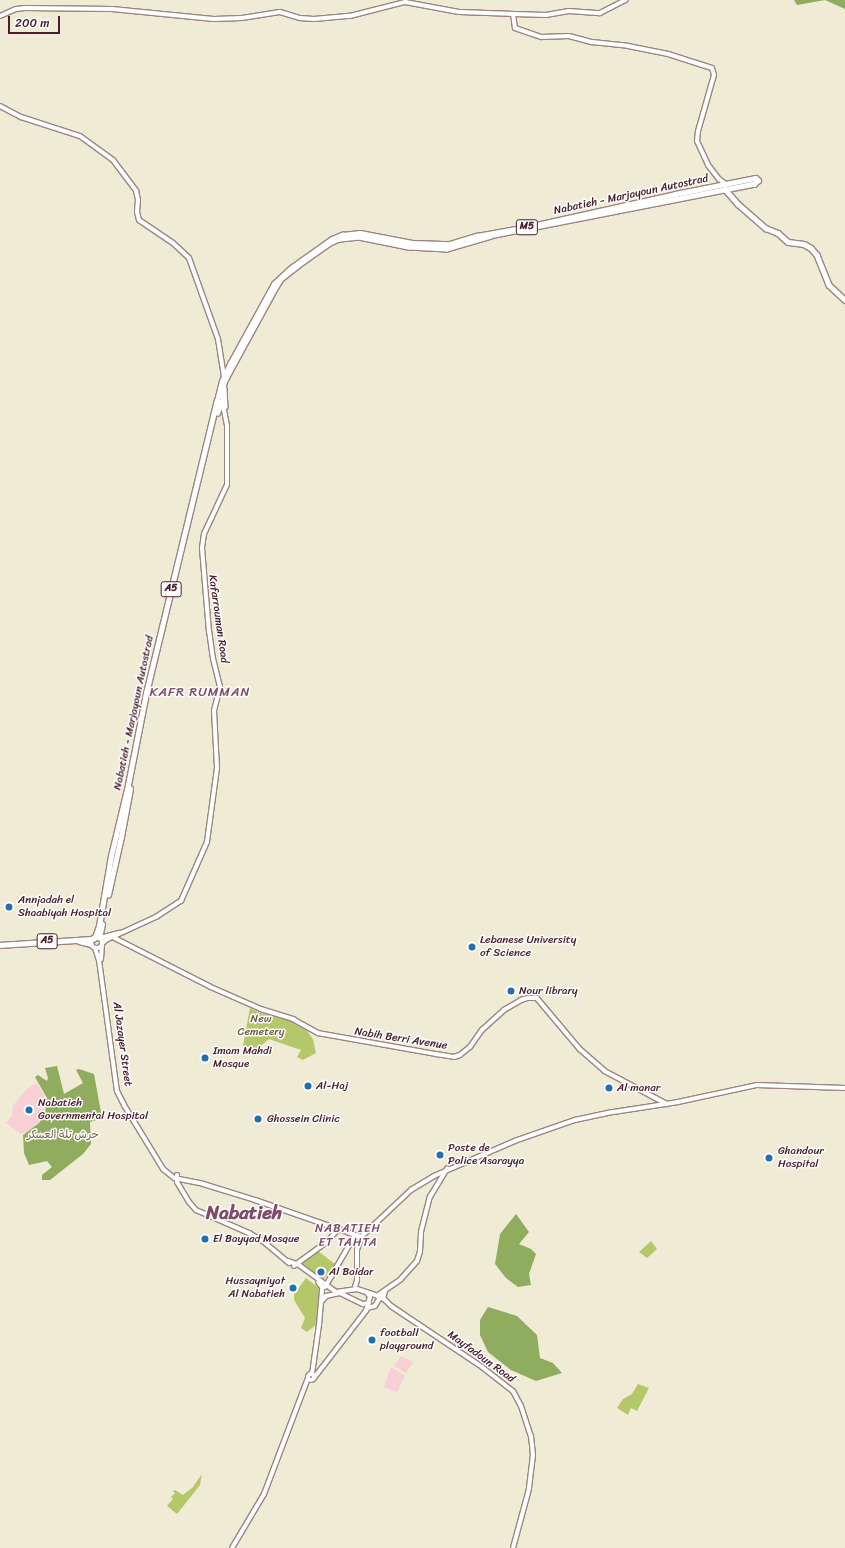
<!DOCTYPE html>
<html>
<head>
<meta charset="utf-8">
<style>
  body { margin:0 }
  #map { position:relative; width:845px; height:1548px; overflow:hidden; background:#efebd4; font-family:Sriracha,"Playpen Sans Arabic",sans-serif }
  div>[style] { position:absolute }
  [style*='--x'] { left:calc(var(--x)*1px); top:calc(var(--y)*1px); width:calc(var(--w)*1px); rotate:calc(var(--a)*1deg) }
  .built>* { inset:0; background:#f7cfd4 }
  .green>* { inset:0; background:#b4c76b }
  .forest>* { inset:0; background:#8fac5f }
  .roads { filter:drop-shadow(1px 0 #9c8580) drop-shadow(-1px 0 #9c8580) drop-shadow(0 1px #9c8580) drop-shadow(0 -1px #9c8580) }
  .secondary>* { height:3.5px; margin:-1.75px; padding:0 1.75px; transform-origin:1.75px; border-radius:1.75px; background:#fff }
  .primary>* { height:4px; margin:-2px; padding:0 2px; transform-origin:2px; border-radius:2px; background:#fff }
  .primary>.ring { margin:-2px; padding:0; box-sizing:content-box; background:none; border:4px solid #fff; border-radius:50% }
  .trunk>* { height:4.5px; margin:-2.25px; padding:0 2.25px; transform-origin:2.25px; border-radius:2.25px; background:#fff }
  .trunk>.ring { margin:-2.25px; padding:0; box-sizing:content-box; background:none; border:4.5px solid #fff; border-radius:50% }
  .dots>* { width:11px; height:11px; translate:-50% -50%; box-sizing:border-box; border:2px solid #fff; border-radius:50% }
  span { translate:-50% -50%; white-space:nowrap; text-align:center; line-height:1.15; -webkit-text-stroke:3px #fff; paint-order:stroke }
  .shield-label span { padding:1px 3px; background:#fff; border:1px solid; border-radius:3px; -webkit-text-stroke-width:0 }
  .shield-label { font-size:10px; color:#4a1f2b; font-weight:700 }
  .street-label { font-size:11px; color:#4a1f2b }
  .poi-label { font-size:11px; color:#4a1f2b }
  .left { translate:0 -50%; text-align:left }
  .right { translate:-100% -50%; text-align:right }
  .park-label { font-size:11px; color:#6f5a41 }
  .neighbourhood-label { font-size:12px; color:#804d68; letter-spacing:1px }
  .quarter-label { font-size:13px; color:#804d68; letter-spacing:1px }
  .town-label { font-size:19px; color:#804d68; font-weight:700 }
  .scale { position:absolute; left:8px; top:16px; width:52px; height:18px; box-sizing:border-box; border:2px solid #4a1f2b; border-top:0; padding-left:5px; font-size:12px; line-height:14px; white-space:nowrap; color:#4a1f2b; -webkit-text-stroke:3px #fff; paint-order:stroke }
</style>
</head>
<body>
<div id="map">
  <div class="built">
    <i style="clip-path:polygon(37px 1083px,46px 1099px,44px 1114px,38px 1123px,26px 1132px,20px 1134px,6px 1123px,12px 1116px,13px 1106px,18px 1099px,27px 1089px)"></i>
    <i style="clip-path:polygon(401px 1356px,413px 1362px,406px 1373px,394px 1366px)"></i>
    <i style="clip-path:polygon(391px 1367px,405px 1376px,397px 1392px,384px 1387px)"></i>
  </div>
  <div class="green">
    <i style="clip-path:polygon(250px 1008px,260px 1013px,285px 1018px,307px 1031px,313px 1039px,316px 1053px,303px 1060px,297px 1057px,301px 1050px,269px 1039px,257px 1049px,243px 1046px)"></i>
    <i style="clip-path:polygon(651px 1241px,657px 1249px,647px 1258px,639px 1252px)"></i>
    <i style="clip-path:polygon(318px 1251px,335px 1264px,323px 1280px,301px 1263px)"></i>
    <i style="clip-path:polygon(306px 1278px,319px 1288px,317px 1324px,307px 1332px,301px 1328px,305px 1318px,294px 1300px,294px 1294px)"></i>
    <i style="clip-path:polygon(638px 1384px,649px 1388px,637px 1411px,631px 1408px,628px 1415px,617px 1408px,623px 1399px,632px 1394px)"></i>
    <i style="clip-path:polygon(202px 1474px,200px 1485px,177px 1514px,167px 1506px,173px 1499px,171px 1497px,175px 1493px,173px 1491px,175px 1490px,183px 1495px,193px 1487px)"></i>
  </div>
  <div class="forest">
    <i style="clip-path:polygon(794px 0,845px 0,845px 9px,825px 0,797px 5px)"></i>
    <i style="clip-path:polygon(57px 1066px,64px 1094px,83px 1083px,76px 1070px,79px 1069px,94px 1074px,102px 1118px,90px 1122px,91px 1144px,83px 1154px,50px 1180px,42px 1180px,42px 1175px,52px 1167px,47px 1161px,29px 1165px,24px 1153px,23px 1135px,39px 1123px,45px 1113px,47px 1098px,35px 1077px,38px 1075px,47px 1081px,48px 1078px,45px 1068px)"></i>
    <i style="clip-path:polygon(516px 1214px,529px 1232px,519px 1244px,531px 1249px,536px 1254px,529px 1274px,531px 1285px,518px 1287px,506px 1278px,495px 1264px,500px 1234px)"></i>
    <i style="clip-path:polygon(488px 1307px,517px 1316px,537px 1335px,540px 1358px,553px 1363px,562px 1373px,536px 1381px,511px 1370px,488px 1352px,480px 1335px,480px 1320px)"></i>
  </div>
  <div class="roads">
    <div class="secondary">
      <i style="--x:225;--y:389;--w:18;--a:87"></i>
      <i style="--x:111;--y:936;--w:112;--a:27"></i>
      <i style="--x:211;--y:987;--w:55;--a:23.7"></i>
      <i style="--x:261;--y:1009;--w:34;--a:17"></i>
      <i style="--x:293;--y:1019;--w:29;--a:29"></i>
      <i style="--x:318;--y:1033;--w:120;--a:10.1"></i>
      <i style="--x:436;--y:1054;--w:18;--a:9"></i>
      <i style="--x:454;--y:1057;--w:6;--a:-18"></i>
      <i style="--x:460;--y:1055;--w:13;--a:-39"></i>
      <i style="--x:470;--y:1047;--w:21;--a:-55"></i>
      <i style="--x:482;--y:1030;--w:30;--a:-42"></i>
      <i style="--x:504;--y:1010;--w:20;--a:-30"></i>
      <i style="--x:521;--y:1000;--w:7;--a:-16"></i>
      <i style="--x:528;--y:998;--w:9;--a:0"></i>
      <i style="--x:537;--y:998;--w:67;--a:49.9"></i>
      <i style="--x:580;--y:1049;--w:33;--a:41"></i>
      <i style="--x:605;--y:1071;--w:70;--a:28"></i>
      <i style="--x:100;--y:938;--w:20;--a:-15"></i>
      <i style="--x:102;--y:944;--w:6;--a:-45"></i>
      <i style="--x:106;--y:940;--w:55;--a:-24.7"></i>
      <i style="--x:156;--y:917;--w:30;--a:-33"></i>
      <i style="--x:181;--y:901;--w:64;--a:-66.2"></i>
      <i style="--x:207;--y:842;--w:75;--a:-82.3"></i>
      <i style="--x:217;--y:768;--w:57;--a:-93"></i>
      <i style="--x:214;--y:711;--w:25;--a:-76"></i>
      <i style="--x:220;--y:687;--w:29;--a:-104"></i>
      <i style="--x:213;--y:659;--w:27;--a:-98"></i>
      <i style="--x:209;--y:632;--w:84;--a:-94.8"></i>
      <i style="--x:202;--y:548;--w:14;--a:-82"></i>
      <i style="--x:204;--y:534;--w:54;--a:-64.9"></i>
      <i style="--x:227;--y:485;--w:59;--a:-90"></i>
      <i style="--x:227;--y:426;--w:25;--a:-101"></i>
      <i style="--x:361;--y:1237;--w:69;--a:-43.2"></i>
      <i style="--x:411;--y:1190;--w:27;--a:-31"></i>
      <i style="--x:434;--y:1176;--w:88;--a:-23.4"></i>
      <i style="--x:515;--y:1141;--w:64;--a:-19.3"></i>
      <i style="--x:575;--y:1120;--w:33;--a:-12"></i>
      <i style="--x:607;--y:1113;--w:72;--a:-8.8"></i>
      <i style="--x:678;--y:1102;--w:81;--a:-12.1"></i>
      <i style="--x:757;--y:1085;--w:88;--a:2"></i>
      <i style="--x:294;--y:1266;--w:42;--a:-36.3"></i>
      <i style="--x:328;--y:1241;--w:17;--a:-50"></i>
      <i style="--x:377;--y:1296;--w:29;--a:-35"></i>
      <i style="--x:401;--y:1279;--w:24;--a:-48"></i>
      <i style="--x:417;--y:1261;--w:9;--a:-72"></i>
      <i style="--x:420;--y:1252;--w:20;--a:-87"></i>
      <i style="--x:421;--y:1232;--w:36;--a:-76"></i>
      <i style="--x:430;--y:1197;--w:33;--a:-59"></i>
      <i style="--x:314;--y:1378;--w:85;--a:-52.2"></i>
      <i style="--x:366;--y:1311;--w:15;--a:-74"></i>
      <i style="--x:370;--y:1297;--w:5;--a:-127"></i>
    </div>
    <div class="primary">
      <i style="--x:513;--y:14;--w:14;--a:82"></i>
      <i style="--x:515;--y:28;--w:28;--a:19"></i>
      <i style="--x:541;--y:37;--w:28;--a:-2"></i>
      <i style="--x:569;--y:36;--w:24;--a:15"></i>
      <i style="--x:592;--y:42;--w:36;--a:6"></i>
      <i style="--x:628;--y:46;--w:41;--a:11.3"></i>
      <i style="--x:668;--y:54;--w:46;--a:17.7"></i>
      <i style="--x:712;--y:68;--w:7;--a:74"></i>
      <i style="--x:714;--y:75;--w:58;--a:105.9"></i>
      <i style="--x:698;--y:131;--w:10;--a:96"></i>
      <i style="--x:697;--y:141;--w:26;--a:65"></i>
      <i style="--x:708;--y:165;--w:18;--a:52"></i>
      <i style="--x:719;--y:179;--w:9;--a:36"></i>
      <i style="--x:0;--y:16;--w:17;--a:-24"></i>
      <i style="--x:16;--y:9;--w:9;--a:-6"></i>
      <i style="--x:25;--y:8;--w:87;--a:0.7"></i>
      <i style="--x:112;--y:9;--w:102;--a:5.6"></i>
      <i style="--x:214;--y:19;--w:28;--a:-2"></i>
      <i style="--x:242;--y:18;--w:38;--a:-9"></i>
      <i style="--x:280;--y:12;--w:21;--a:17"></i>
      <i style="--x:300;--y:18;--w:14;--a:4"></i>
      <i style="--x:314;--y:19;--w:36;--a:-5"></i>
      <i style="--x:350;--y:16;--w:57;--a:-14.3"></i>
      <i style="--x:405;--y:2;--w:55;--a:10.5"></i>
      <i style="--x:459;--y:12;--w:87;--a:2"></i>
      <i style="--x:546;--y:15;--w:23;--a:-10"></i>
      <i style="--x:569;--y:11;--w:31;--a:4"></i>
      <i style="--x:600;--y:13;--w:29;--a:-27"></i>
      <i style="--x:0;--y:106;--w:24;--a:28"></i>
      <i style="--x:21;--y:117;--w:62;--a:17.9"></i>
      <i style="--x:80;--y:136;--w:41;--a:36"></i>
      <i style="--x:113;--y:160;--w:39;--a:53"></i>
      <i style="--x:136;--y:191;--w:9;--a:77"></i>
      <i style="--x:138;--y:200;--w:12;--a:95"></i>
      <i style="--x:137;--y:212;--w:8;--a:76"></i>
      <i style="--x:139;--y:220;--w:41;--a:34.1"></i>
      <i style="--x:173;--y:243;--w:22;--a:43"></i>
      <i style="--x:189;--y:258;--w:86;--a:70.3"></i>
      <i style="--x:218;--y:339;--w:37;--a:81"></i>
      <i style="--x:95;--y:948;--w:13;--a:72"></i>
      <i style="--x:99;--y:960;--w:132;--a:82.2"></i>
      <i style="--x:117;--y:1091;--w:16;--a:63"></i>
      <i style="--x:124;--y:1105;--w:75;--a:58.6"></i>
      <i style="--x:163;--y:1169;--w:14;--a:39"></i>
      <i style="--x:174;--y:1178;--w:26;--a:11"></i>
      <i style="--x:200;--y:1183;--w:58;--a:17.2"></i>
      <i style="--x:255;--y:1200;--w:112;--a:19.2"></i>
      <i style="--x:361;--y:1237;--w:14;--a:107"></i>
      <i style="--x:357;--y:1250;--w:30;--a:90"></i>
      <i style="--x:357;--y:1280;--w:7;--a:106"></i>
      <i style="--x:101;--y:959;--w:14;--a:-86"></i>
      <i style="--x:177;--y:1175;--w:7;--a:90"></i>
      <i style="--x:177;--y:1182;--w:23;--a:59"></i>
      <i style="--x:189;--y:1202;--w:11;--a:49"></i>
      <i style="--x:196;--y:1210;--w:58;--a:23.5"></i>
      <i style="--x:249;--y:1233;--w:17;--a:31"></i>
      <i style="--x:264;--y:1242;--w:33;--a:40"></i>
      <i style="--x:288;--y:1261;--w:12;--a:20"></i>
      <i style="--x:299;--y:1265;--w:46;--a:36.1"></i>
      <i style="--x:336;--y:1292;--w:21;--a:-8"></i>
      <i style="--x:357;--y:1289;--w:26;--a:18"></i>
      <i style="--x:382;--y:1297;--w:13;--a:45"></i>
      <i style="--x:391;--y:1306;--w:110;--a:33.8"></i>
      <i style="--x:482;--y:1367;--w:39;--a:38"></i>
      <i style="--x:513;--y:1391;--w:17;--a:62"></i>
      <i style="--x:521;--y:1406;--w:32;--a:72"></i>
      <i style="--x:531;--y:1436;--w:19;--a:84"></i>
      <i style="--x:533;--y:1455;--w:34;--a:97"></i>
      <i style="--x:529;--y:1489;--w:61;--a:105.2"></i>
      <i style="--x:325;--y:1287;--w:60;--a:-60"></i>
      <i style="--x:383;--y:1299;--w:8;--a:-76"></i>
      <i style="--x:321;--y:1302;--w:8;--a:-50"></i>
      <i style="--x:326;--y:1296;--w:14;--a:-12"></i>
      <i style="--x:340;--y:1293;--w:25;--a:26"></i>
      <i style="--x:363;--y:1304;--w:6;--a:-9"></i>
      <i style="--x:367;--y:1308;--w:8;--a:-14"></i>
      <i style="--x:375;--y:1306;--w:8;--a:-60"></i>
      <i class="ring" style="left:308px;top:1374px;width:2px;height:2px"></i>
      <i style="--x:312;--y:1374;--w:49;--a:-81.9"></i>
      <i style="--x:319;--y:1325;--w:38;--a:-85"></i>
      <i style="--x:322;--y:1287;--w:6;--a:-129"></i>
      <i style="--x:232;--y:1548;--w:63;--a:-59.3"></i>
      <i style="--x:264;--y:1494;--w:124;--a:-69.2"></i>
    </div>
    <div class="trunk">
      <i style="--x:725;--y:189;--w:20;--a:49"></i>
      <i style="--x:738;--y:204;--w:37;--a:41"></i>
      <i style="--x:766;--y:228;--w:13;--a:23"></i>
      <i style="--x:778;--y:233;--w:13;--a:42"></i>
      <i style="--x:788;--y:242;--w:16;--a:7"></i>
      <i style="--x:804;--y:244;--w:8;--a:30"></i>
      <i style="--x:811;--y:248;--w:9;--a:49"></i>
      <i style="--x:817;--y:255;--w:32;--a:68"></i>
      <i style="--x:829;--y:285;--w:22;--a:43"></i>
      <i style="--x:218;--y:397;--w:16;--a:-76"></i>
      <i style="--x:222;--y:381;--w:19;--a:-65"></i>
      <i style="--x:230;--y:364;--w:91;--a:-61.2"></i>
      <i style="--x:274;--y:284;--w:23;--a:-43"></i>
      <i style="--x:291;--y:268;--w:50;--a:-35.3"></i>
      <i style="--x:332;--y:239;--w:11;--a:-22"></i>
      <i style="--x:342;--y:235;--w:18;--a:-6"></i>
      <i style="--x:360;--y:233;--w:54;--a:10.7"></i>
      <i style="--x:413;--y:243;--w:37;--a:2"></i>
      <i style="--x:450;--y:244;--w:28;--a:-17"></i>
      <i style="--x:477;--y:236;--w:56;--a:-10.3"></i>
      <i style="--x:532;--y:226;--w:147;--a:-12.6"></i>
      <i style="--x:675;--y:194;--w:82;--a:-11.3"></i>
      <i style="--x:755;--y:178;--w:4;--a:34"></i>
      <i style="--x:758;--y:180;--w:5;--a:127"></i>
      <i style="--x:755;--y:184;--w:269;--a:168.9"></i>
      <i style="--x:491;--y:236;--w:46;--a:163.5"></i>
      <i style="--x:447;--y:249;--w:39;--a:-177"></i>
      <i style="--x:408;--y:247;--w:50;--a:-168.5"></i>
      <i style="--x:359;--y:237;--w:20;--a:174"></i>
      <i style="--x:339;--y:239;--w:10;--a:156"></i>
      <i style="--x:330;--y:243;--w:32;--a:145"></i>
      <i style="--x:304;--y:261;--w:29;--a:142"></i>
      <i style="--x:281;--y:279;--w:9;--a:122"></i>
      <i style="--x:276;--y:287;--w:96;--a:118.7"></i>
      <i style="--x:230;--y:371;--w:13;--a:117"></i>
      <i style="--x:224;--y:383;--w:14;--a:98"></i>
      <i style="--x:217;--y:413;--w:12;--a:-70"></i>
      <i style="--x:108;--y:895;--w:59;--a:-77.4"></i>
      <i style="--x:121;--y:837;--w:49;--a:-79.4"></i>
      <i class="ring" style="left:91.5px;top:937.5px;width:6.5px;height:6.5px"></i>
      <i style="--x:95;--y:938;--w:13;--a:-72"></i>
      <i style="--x:99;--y:926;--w:71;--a:-80.3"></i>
      <i style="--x:111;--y:856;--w:73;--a:-76.5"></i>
      <i style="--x:128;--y:785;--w:94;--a:-78.9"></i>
      <i style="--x:146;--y:693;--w:301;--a:-76.4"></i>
      <i style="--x:99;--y:938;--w:14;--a:-78"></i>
      <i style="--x:79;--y:941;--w:12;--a:14"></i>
      <i style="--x:0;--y:945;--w:93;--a:-3.7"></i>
    </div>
  </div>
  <div class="dots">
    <i style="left:9px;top:907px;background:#1f6fb2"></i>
    <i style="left:472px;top:947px;background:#1f6fb2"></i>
    <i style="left:511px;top:991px;background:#1f6fb2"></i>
    <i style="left:205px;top:1058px;background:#1f6fb2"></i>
    <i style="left:308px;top:1086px;background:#1f6fb2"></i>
    <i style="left:609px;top:1088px;background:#1f6fb2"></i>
    <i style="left:29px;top:1110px;background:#1f6fb2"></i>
    <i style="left:258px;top:1119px;background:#1f6fb2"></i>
    <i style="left:440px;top:1155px;background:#1f6fb2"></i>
    <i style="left:769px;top:1158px;background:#1f6fb2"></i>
    <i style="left:205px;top:1239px;background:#1f6fb2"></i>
    <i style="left:321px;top:1272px;background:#1f6fb2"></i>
    <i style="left:293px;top:1288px;background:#1f6fb2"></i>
    <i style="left:372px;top:1340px;background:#1f6fb2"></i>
  </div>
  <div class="shield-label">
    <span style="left:527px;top:227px">M5</span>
    <span style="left:171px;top:589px">A5</span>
    <span style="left:47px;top:941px">A5</span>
  </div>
  <div class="street-label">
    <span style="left:631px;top:195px;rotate:-12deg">Nabatieh - Marjayoun Autostrad</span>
    <span style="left:218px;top:619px;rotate:82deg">Kafarrouman Road</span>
    <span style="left:134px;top:713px;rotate:-78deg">Nabatieh - Marjayoun Autostrad</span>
    <span style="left:401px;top:1039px;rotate:9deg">Nabih Berri Avenue</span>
    <span style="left:122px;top:1044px;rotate:82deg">Al Jazayer Street</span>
    <span style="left:481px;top:1357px;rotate:36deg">Mayfadoun Road</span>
  </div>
  <div class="poi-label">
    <span class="left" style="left:18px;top:907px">Annjadah el<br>Shaabiyah Hospital</span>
    <span class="left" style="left:480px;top:947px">Lebanese University<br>of Science</span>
    <span class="left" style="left:519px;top:991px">Nour library</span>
    <span class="left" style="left:213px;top:1058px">Imam Mahdi<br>Mosque</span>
    <span class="left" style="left:316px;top:1086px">Al-Haj</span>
    <span class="left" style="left:617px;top:1088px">Al manar</span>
    <span class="left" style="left:38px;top:1110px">Nabatieh<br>Governmental Hospital</span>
    <span class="left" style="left:267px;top:1119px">Ghossein Clinic</span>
    <span class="left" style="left:448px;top:1155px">Poste de<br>Police Asarayya</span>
    <span class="left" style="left:778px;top:1158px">Ghandour<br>Hospital</span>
    <span class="left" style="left:213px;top:1239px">El Bayyad Mosque</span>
    <span class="left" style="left:329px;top:1272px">Al Baidar</span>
    <span class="right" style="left:285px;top:1288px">Hussayniyat<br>Al Nabatieh</span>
    <span class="left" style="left:380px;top:1340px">football<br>playground</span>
  </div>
  <div class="park-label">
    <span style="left:261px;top:1026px">New<br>Cemetery</span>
    <span style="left:63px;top:1135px">حرش تلة العسكر</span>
  </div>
  <div class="neighbourhood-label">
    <span style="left:348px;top:1236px">NABATIEH<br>ET TAHTA</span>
  </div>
  <div class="quarter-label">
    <span style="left:200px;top:692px">KAFR RUMMAN</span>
  </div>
  <div class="town-label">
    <span style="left:244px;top:1213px">Nabatieh</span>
  </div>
  <div class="scale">200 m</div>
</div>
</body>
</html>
